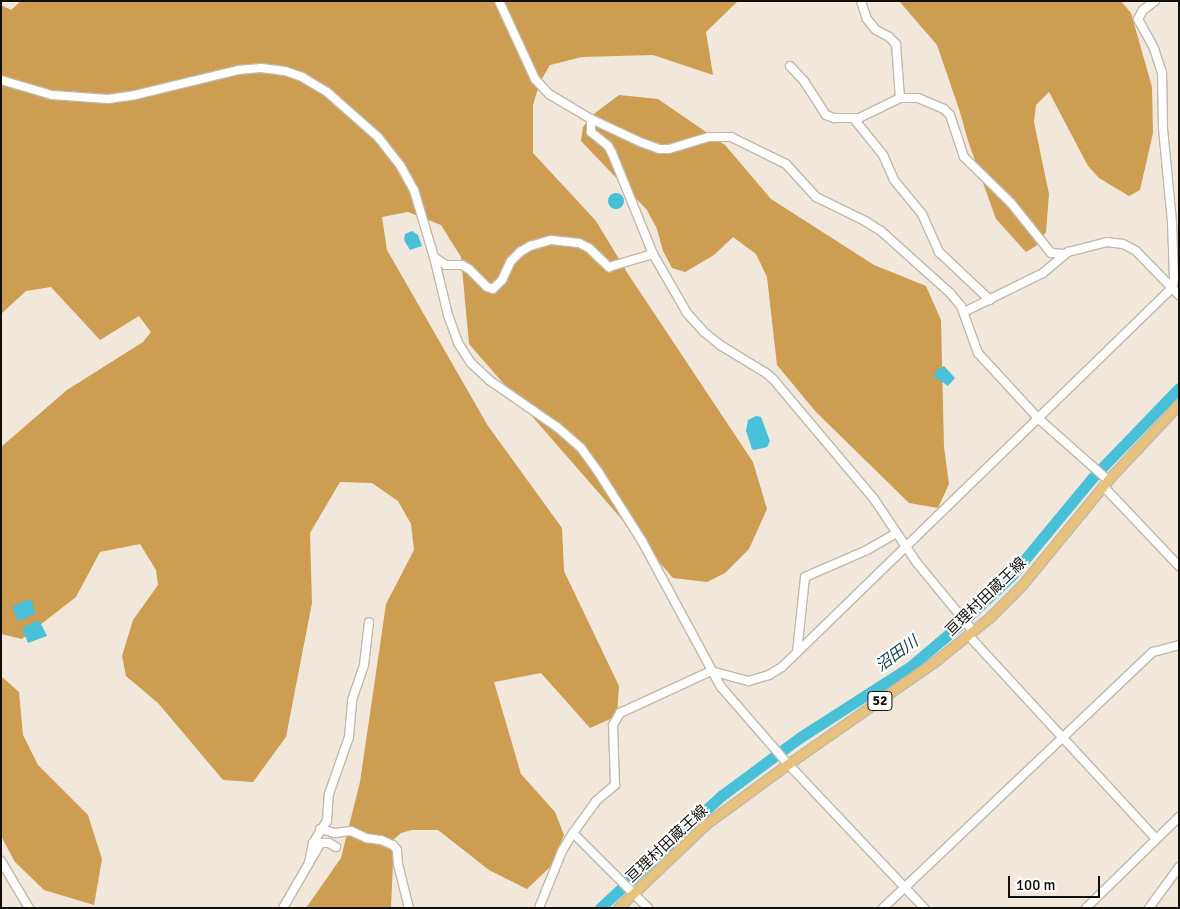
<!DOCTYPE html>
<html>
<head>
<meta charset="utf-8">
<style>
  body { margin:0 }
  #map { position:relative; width:1180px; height:909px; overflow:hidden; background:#f1e8db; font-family:Signika,"Noto Sans JP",sans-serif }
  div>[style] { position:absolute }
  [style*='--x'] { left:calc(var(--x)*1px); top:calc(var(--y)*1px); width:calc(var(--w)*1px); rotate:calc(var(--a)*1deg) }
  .forest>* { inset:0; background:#cd9d51 }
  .water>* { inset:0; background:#48c0d7 }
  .round { border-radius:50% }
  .stream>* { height:2px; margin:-1px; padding:0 1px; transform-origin:1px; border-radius:1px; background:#48c0d7 }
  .river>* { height:11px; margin:-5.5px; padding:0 5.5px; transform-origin:5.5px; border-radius:5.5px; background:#48c0d7 }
  .roads { filter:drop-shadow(1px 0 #c1b8ac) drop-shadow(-1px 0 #c1b8ac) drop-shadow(0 1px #c1b8ac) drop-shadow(0 -1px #c1b8ac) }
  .minor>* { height:8px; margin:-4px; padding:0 4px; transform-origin:4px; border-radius:4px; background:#fff }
  .major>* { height:9px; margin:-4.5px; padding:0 4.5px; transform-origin:4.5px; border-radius:4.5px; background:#e7c27d }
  span { translate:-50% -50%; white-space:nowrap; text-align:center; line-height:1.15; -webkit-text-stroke:4px #fff; paint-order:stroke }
  .shield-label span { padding:1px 4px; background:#fff; border:1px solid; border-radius:4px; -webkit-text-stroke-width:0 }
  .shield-label { font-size:14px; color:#13100c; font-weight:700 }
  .street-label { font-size:15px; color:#13100c }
  .water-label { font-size:16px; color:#124650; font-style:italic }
  .frame { position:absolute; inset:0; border:2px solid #13100c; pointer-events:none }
  .scale { position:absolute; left:1008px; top:876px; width:92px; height:22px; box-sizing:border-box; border:2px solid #13100c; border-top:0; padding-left:6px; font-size:15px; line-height:18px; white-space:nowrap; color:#13100c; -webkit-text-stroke:4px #fff; paint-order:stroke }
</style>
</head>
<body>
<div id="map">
  <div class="forest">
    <i style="clip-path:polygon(21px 1px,738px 1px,706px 32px,713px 75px,653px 55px,582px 57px,550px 65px,540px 82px,533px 105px,533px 153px,596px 221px,628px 274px,753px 462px,767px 509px,749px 549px,725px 573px,707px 582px,673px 578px,469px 344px,461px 257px,441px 225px,408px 212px,382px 217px,387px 250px,488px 426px,562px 528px,564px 571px,619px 686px,617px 716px,590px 728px,541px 673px,494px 682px,521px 774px,555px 812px,564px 835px,551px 866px,527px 889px,489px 870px,438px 830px,412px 830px,401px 833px,394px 839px,391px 908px,306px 908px,341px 858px,360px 782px,386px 604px,414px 550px,411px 524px,398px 501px,372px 483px,340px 482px,310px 533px,312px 603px,286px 737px,253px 782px,223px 780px,158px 703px,126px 676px,122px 656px,133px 620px,158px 585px,156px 570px,140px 544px,100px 552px,76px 597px,22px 639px,1px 634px,1px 447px,67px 390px,143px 342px,151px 332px,139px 316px,100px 340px,51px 287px,26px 291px,1px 314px,1px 5px,11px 10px)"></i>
    <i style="clip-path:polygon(899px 1px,1121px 1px,1131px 13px,1152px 87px,1153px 133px,1140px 190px,1129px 196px,1099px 178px,1088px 166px,1049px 92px,1036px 105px,1034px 122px,1049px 194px,1046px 232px,1036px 246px,1026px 252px,996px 219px,968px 141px,960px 112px,937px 45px)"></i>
    <i style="clip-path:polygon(619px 95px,658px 99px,725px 145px,771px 199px,874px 265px,926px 286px,941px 320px,944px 447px,949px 484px,938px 508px,909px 503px,816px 412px,777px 365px,767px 277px,756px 254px,733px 237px,714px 255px,685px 272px,672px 268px,663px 251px,657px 229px,647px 210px,581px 141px,583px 127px,591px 116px)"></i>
    <i style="clip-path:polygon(1px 676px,19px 692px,23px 735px,38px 765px,88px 815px,102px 859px,94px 905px,44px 890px,15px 862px,1px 836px)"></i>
  </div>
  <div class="water">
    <i class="round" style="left:608px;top:193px;width:16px;height:16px"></i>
    <i style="clip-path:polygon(412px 231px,418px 235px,422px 246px,410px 250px,404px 240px,405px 234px)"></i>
    <i style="clip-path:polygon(944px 366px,955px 378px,948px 386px,933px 376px,937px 370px)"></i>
    <i style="clip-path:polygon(756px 416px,761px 417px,770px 441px,767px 447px,754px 450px,752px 449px,746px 431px,748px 420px)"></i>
    <i style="clip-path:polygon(32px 600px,35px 614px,18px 621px,12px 607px,24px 601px)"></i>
    <i style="clip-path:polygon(39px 620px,47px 636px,28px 643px,22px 628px)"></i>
  </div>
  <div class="stream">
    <i style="--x:1162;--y:406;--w:9;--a:27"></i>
  </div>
  <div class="river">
    <i style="--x:600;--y:908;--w:165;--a:-42.8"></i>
    <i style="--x:721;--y:796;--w:97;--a:-36.6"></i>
    <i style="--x:799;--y:738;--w:133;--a:-32.7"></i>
    <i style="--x:911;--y:666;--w:60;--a:-40.3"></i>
    <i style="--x:957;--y:627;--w:74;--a:-43.4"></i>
    <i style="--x:1011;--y:576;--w:127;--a:-50.4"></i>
    <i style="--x:1092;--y:478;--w:125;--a:-46"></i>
  </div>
  <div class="roads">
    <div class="minor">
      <i style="--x:499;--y:1;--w:86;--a:65.2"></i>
      <i style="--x:535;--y:79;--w:21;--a:47"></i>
      <i style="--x:549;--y:94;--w:49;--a:30.8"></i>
      <i style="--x:591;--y:119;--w:54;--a:25.1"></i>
      <i style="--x:640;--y:142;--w:20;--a:20"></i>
      <i style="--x:659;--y:149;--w:10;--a:0"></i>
      <i style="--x:669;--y:149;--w:42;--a:-16.7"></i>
      <i style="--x:709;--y:137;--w:22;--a:0"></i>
      <i style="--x:731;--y:137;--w:61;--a:26.1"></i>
      <i style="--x:786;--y:164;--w:45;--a:47.7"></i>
      <i style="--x:816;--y:197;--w:55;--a:26.1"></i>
      <i style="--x:865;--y:221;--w:19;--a:32"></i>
      <i style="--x:881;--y:231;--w:93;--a:41.9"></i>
      <i style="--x:950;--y:293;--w:17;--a:50"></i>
      <i style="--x:961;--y:306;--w:50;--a:70.1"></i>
      <i style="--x:978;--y:353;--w:90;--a:47.3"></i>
      <i style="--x:1039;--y:419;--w:92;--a:41.5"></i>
      <i style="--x:861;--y:1;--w:19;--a:72"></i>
      <i style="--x:867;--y:19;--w:14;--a:51"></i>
      <i style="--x:876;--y:30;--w:15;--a:28"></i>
      <i style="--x:889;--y:37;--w:10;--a:45"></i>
      <i style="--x:896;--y:44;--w:54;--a:85.8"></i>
      <i style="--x:790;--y:66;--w:21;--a:47"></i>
      <i style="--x:804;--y:81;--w:40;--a:57.1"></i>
      <i style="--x:826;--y:115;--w:9;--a:21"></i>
      <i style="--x:834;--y:118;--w:25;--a:0"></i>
      <i style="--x:859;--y:118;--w:46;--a:-26"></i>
      <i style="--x:900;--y:98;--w:18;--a:0"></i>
      <i style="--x:918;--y:98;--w:28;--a:23"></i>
      <i style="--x:944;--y:109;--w:8;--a:45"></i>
      <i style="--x:950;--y:115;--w:44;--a:71.6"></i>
      <i style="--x:964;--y:157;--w:66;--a:44.4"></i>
      <i style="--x:1011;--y:203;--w:64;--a:51.3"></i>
      <i style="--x:1051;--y:253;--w:13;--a:4"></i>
      <i style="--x:1;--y:80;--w:53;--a:16.4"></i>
      <i style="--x:52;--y:95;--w:56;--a:4.1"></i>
      <i style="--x:108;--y:99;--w:27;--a:-8"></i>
      <i style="--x:135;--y:95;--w:106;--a:-13.6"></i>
      <i style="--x:238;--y:70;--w:23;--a:-5"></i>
      <i style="--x:261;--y:68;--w:24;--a:7"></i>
      <i style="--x:285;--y:71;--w:18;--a:19"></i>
      <i style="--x:302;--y:77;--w:29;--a:31"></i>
      <i style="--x:327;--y:92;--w:68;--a:41.4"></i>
      <i style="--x:378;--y:137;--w:36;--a:52"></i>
      <i style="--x:400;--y:165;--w:29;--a:61"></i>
      <i style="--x:414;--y:190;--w:70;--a:73.4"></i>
      <i style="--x:434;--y:257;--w:60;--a:76.4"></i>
      <i style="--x:448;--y:315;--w:30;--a:70"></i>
      <i style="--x:458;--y:343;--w:24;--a:57"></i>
      <i style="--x:471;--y:363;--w:25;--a:43"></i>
      <i style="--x:489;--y:380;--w:83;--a:34.7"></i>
      <i style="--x:557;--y:427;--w:32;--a:41"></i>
      <i style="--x:581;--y:448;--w:31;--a:54"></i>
      <i style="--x:599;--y:473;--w:80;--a:57.7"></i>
      <i style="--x:642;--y:541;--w:166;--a:61.6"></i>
      <i style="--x:721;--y:687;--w:102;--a:49"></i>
      <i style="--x:788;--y:764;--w:198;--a:46.6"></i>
      <i style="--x:591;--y:119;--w:13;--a:90"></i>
      <i style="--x:591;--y:132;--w:22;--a:39"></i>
      <i style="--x:608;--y:146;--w:8;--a:60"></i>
      <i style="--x:612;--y:153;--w:109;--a:67.9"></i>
      <i style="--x:653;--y:254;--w:68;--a:60"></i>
      <i style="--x:687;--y:313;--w:25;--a:48"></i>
      <i style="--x:704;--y:332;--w:21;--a:39"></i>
      <i style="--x:720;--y:345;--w:54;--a:31.3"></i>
      <i style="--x:766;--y:373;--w:9;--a:41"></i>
      <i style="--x:773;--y:379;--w:157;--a:49.9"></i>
      <i style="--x:874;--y:499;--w:77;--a:56.1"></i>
      <i style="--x:917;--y:563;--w:88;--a:50.5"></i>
      <i style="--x:854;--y:119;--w:46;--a:51.1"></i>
      <i style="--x:883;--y:155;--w:27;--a:66"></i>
      <i style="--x:894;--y:180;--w:44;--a:50.5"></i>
      <i style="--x:922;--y:214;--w:42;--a:65.9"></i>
      <i style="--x:939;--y:252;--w:70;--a:43.3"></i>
      <i style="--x:434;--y:257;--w:14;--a:34"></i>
      <i style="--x:446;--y:265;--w:16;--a:0"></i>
      <i style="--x:462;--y:265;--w:8;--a:30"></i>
      <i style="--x:469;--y:269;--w:25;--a:45"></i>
      <i style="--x:487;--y:287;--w:6;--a:18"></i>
      <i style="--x:493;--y:289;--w:13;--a:-45"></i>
      <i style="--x:502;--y:280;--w:21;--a:-65"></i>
      <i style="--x:511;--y:261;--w:13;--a:-45"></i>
      <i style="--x:520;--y:252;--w:12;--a:-31"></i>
      <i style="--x:530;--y:246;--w:22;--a:-16"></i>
      <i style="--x:551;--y:240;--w:28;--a:6"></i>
      <i style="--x:579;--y:243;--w:11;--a:27"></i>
      <i style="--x:589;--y:248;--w:28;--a:44"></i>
      <i style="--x:609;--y:267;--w:46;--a:-16.5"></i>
      <i style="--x:964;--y:312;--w:88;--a:-26.3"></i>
      <i style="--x:1043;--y:273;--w:33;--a:-40"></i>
      <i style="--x:1068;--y:252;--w:40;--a:-14.4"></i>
      <i style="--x:1107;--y:242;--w:16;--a:7"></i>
      <i style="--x:1123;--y:244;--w:15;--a:28"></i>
      <i style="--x:1136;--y:251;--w:62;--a:45.7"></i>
      <i style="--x:1103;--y:486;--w:110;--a:46.5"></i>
      <i style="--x:968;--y:635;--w:277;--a:47.3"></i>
      <i style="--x:797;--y:652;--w:75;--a:-83.9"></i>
      <i style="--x:805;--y:577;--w:68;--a:-23.5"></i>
      <i style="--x:867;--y:550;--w:34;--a:-30"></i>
      <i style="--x:320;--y:829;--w:16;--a:15"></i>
      <i style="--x:335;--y:833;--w:16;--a:-7"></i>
      <i style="--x:351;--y:831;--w:17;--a:25"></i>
      <i style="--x:366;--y:838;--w:15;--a:8"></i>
      <i style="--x:381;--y:840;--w:13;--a:23"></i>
      <i style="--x:393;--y:845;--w:6;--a:51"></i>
      <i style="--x:397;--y:850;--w:14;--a:86"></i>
      <i style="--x:398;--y:864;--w:45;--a:76"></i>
      <i style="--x:573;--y:833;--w:106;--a:45"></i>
      <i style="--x:1;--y:861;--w:55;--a:59.2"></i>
      <i style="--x:310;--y:861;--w:21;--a:-59"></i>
      <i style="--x:321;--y:843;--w:8;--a:0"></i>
      <i style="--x:329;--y:843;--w:8;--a:30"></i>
      <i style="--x:283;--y:908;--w:52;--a:-60"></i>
      <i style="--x:309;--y:863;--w:20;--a:-79"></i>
      <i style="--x:313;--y:843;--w:26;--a:-58"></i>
      <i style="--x:327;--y:821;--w:27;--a:-86"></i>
      <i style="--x:329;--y:794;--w:60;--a:-70.7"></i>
      <i style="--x:349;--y:737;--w:37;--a:-85"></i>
      <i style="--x:352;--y:700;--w:37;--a:-71"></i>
      <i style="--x:364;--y:665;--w:43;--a:-83.4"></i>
      <i style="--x:539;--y:908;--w:61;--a:-68"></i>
      <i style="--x:562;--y:851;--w:21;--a:-59"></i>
      <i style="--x:573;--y:833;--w:39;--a:-54"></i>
      <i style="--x:596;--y:801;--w:25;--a:-40"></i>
      <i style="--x:615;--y:785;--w:60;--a:-91.9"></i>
      <i style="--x:613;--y:725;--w:14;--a:-60"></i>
      <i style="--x:620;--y:713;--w:100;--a:-24.8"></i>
      <i style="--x:711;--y:671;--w:39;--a:15"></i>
      <i style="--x:749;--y:681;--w:21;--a:-17"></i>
      <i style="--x:769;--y:675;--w:15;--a:-32"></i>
      <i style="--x:782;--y:667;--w:544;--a:-44.18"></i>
      <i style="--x:1172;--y:288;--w:9;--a:-77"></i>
      <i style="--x:1174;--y:279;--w:57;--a:-92"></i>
      <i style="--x:1172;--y:222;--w:94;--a:-95.5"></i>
      <i style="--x:1163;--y:128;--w:55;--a:-91"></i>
      <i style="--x:1162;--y:73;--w:26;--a:-108"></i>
      <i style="--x:1154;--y:48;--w:33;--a:-119"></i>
      <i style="--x:1138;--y:19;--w:10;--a:-61"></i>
      <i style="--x:1143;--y:10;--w:15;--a:-37"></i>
      <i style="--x:883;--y:908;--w:372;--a:-43.5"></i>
      <i style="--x:1153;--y:652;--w:27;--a:-15"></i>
      <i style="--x:1086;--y:908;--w:130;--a:-44.4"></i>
      <i style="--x:1149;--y:908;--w:51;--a:-53.8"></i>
    </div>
    <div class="major">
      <i style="--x:618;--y:908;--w:122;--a:-43.7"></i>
      <i style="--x:706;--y:824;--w:102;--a:-36.2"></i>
      <i style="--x:788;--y:764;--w:177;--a:-34.9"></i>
      <i style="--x:933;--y:663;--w:73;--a:-38.9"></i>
      <i style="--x:990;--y:617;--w:45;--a:-45"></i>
      <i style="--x:1022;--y:585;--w:136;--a:-50.7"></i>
      <i style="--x:1108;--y:480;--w:104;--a:-46.9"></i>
    </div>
  </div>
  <div class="shield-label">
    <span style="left:880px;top:701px">52</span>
  </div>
  <div class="street-label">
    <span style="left:986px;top:597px;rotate:-44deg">亘理村田蔵王線</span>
    <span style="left:667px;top:844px;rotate:-43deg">亘理村田蔵王線</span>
  </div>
  <div class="water-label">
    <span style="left:897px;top:654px;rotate:-36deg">沼田川</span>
  </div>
  <div class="frame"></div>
  <div class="scale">100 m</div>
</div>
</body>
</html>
